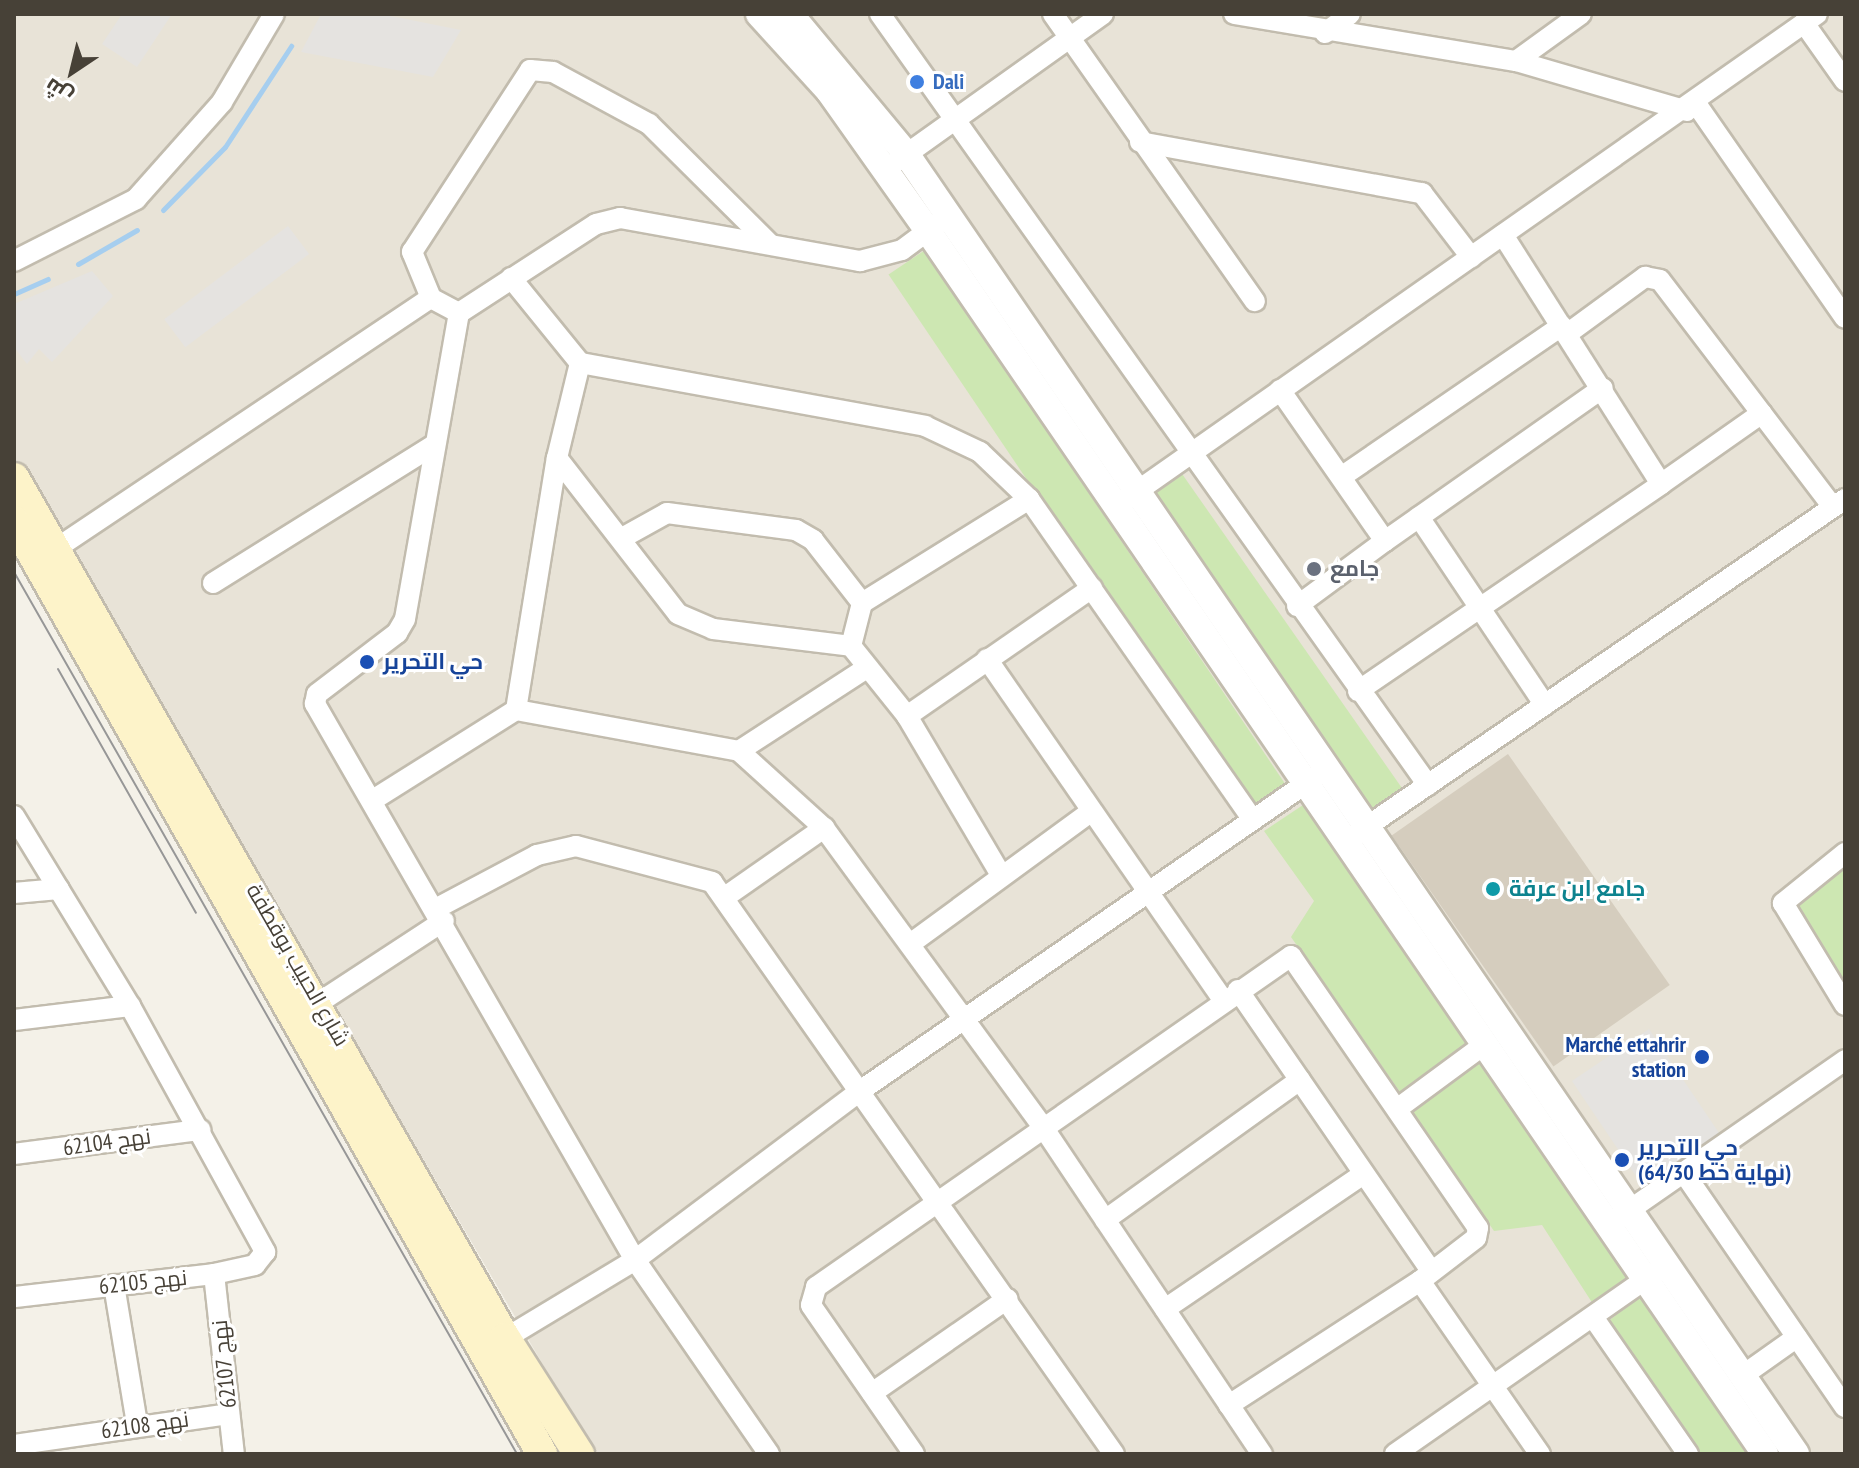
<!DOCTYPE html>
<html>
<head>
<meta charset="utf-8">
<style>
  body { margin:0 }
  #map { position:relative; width:1859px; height:1468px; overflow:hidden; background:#f4f1e8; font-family:"PT Sans Narrow",Cairo,sans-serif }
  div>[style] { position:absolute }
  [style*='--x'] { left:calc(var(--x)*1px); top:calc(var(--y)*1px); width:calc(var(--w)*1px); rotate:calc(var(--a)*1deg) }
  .residential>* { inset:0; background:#e8e3d7 }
  .green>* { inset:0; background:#cde7b2; transform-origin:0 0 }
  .parking>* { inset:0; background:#e5e3e0; transform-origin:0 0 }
  .stream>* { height:5px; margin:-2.5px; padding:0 2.5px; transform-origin:2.5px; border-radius:2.5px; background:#a6ceef }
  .building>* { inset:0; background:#d5cdbe; transform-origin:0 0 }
  .roads { filter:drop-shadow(2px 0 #c2bcae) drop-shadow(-2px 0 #c2bcae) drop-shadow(0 2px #c2bcae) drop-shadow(0 -2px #c2bcae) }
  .minor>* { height:20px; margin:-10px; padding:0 10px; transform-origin:10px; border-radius:10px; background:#fff }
  .tertiary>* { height:26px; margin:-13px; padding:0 13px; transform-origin:13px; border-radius:13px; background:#fff }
  .secondary>* { height:30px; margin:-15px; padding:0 15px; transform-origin:15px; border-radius:15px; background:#fdf3c9 }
  .tram>* { height:2px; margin:-1px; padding:0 1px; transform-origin:1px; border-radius:1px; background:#979797 }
  .dots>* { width:22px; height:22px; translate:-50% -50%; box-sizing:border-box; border:4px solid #fff; border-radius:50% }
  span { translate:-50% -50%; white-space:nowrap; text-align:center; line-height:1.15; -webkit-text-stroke:6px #fff; paint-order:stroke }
  .shop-label { font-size:22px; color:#366cbe; font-weight:700 }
  .left { translate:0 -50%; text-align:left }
  .worship-label { font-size:22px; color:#5b616d; font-weight:700 }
  .transit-label { font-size:22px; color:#164399; font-weight:700 }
  .right { translate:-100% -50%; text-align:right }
  .culture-label { font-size:22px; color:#0d838f; font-weight:700 }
  .street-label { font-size:22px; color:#474137 }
  .frame { position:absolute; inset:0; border:16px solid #474137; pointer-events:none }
  .north { position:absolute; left:32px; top:32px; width:80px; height:80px; -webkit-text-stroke:6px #fff; paint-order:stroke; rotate:215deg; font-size:22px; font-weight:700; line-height:32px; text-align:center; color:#474137 }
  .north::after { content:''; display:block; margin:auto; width:28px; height:36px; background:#474137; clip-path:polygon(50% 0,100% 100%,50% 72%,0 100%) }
</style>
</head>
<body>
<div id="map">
  <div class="residential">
    <i style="clip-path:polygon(14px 14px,1845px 14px,1845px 1454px,595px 1454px,14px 456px)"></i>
  </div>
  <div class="green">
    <i style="left:925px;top:250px;width:649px;height:44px;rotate:56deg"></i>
    <i style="left:1180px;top:471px;width:389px;height:44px;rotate:55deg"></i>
    <i style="clip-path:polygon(1306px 803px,1469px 1042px,1400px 1092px,1291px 937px,1314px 901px,1264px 831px)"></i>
    <i style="clip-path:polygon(1845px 864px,1845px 989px,1786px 906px)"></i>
    <i style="clip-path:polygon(1482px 1058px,1630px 1276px,1593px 1304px,1542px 1225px,1494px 1231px,1410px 1110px)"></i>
    <i style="clip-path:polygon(1641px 1296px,1750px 1454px,1696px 1454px,1607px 1322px)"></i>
  </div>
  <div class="parking">
    <i style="clip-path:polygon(122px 14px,172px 14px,137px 67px,102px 44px)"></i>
    <i style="clip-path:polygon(321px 14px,381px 14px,461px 30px,433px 77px,301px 52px)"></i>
    <i style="left:288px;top:226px;width:35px;height:155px;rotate:53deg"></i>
    <i style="clip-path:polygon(92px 271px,113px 296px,52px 362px,39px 349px,27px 364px,14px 347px,14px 304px)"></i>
    <i style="left:1649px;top:1029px;width:138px;height:93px;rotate:56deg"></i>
  </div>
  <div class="stream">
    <i style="--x:163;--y:210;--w:88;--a:-45.5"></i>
    <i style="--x:225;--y:147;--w:121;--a:-56.8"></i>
    <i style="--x:78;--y:264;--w:68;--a:-30"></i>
    <i style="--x:14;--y:294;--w:37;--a:-24"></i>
  </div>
  <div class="building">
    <i style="left:1508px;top:754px;width:282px;height:142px;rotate:55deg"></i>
  </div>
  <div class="roads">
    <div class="minor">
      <i style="--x:880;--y:14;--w:946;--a:54.6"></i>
      <i style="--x:1053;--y:14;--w:351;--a:54.9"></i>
      <i style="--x:1234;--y:14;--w:286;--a:9.5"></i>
      <i style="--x:1516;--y:61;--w:178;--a:16.3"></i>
      <i style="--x:1804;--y:23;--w:71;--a:54.7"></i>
      <i style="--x:1325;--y:33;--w:31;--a:-37"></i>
      <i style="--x:1516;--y:61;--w:80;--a:-35.9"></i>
      <i style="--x:1697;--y:105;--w:259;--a:55.2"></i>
      <i style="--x:1140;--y:142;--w:287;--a:10.3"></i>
      <i style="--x:1422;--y:193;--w:81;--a:52.6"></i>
      <i style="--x:897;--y:161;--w:253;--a:-35.5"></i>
      <i style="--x:14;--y:261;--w:137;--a:-26.9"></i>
      <i style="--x:136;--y:199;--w:130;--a:-48.4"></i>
      <i style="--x:222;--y:102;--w:102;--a:-59.4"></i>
      <i style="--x:511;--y:278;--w:109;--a:50.9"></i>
      <i style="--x:580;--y:363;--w:351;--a:10.3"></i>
      <i style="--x:925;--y:426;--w:61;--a:25.3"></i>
      <i style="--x:980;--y:452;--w:68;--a:43.8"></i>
      <i style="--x:1029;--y:499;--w:391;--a:55.1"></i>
      <i style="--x:459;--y:313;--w:32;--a:-152"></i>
      <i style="--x:431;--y:298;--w:50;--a:-112.4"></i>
      <i style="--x:412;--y:252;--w:217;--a:-57"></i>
      <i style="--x:530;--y:70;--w:23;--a:5"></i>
      <i style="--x:553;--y:72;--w:109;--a:28.4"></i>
      <i style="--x:649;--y:124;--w:170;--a:44.8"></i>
      <i style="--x:1567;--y:334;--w:97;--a:-36.2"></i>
      <i style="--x:1645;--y:277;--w:15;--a:11"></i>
      <i style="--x:1660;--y:280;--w:285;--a:52.7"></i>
      <i style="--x:1280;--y:390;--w:184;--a:55.2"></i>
      <i style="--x:1385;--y:541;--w:266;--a:-35.1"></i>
      <i style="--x:557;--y:458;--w:197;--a:52.2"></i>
      <i style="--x:678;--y:614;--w:38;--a:23"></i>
      <i style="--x:713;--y:629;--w:139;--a:7"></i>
      <i style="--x:851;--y:646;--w:90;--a:51.3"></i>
      <i style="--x:907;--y:716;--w:185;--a:59.4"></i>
      <i style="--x:1344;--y:475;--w:264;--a:-34.4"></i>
      <i style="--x:1661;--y:484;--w:123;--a:-35.1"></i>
      <i style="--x:1126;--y:499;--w:844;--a:-35.06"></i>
      <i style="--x:1419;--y:517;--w:226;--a:56.2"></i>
      <i style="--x:622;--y:538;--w:51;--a:-29.1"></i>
      <i style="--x:667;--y:513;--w:130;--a:7.5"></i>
      <i style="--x:796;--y:530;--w:20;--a:30"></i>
      <i style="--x:813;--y:540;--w:80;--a:52.1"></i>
      <i style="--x:862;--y:603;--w:44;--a:104.3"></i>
      <i style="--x:54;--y:550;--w:453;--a:-33.8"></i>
      <i style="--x:213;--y:583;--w:261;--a:-32"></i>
      <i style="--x:862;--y:603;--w:197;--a:-31.9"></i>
      <i style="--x:1297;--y:606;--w:109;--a:-36.5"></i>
      <i style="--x:987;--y:659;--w:415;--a:55.3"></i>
      <i style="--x:1358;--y:691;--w:367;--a:-34.3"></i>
      <i style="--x:1661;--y:484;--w:295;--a:-122.4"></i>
      <i style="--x:516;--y:710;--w:255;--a:-80.8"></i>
      <i style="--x:557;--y:458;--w:98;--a:-76.4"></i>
      <i style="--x:907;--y:716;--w:225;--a:-34.7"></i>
      <i style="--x:739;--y:751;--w:153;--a:-33"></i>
      <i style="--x:373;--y:800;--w:169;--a:-32.2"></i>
      <i style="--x:516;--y:710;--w:227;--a:10.4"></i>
      <i style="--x:739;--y:751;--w:115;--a:42.2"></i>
      <i style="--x:824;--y:828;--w:371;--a:53.8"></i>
      <i style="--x:1043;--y:1127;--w:394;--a:56.2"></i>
      <i style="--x:14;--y:816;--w:223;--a:58.6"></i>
      <i style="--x:130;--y:1006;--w:281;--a:61.2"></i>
      <i style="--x:265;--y:1252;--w:16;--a:128"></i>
      <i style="--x:255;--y:1265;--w:42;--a:167.6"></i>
      <i style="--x:214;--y:1274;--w:201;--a:173.4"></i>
      <i style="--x:1356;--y:834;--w:593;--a:-34.41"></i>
      <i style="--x:1845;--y:853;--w:80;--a:141.1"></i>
      <i style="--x:1783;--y:903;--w:119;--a:58.7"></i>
      <i style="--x:14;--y:893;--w:45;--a:-5.1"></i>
      <i style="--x:725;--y:897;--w:121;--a:-34.9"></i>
      <i style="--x:437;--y:908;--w:113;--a:-27.9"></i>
      <i style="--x:537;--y:855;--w:40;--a:-13"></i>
      <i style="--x:576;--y:846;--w:141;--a:14.8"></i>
      <i style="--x:712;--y:882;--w:699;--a:54.9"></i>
      <i style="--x:910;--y:944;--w:225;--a:-36.2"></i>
      <i style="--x:1238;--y:990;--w:341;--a:55.5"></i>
      <i style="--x:320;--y:1002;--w:148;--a:-33.2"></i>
      <i style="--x:14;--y:1020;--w:117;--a:-6.9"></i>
      <i style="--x:1401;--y:1106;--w:104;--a:-36.4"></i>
      <i style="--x:14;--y:1154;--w:188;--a:-7.4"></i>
      <i style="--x:1684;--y:1173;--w:284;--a:55.5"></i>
      <i style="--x:1618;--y:1218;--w:277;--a:-34.8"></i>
      <i style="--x:1105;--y:1220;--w:240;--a:-35.7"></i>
      <i style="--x:214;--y:1274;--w:181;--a:83.7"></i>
      <i style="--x:1420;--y:1281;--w:211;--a:55.3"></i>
      <i style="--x:114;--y:1285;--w:141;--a:80.6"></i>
      <i style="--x:1165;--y:1309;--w:240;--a:-34.2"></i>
      <i style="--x:1593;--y:1317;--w:167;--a:55.3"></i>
      <i style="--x:496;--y:1344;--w:162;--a:-31.1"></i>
      <i style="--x:635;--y:1260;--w:281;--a:-36.9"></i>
      <i style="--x:860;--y:1091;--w:556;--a:-34.6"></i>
      <i style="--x:1742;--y:1376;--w:67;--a:-35.3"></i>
      <i style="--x:872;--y:1393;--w:165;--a:-34.8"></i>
      <i style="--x:14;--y:1445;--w:217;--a:-8.2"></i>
      <i style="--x:769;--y:1454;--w:236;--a:-124.6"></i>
      <i style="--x:635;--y:1260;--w:642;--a:-119.92"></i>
      <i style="--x:315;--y:704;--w:10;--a:-79"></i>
      <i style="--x:317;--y:694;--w:101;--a:-37.3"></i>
      <i style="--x:397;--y:633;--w:16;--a:-60"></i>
      <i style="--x:405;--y:619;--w:311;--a:-80"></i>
      <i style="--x:459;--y:313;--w:163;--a:-33"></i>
      <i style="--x:596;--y:224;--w:25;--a:-14"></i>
      <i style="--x:620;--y:218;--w:244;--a:10.2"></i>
      <i style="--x:860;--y:261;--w:43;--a:-14.7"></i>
      <i style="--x:902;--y:250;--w:44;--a:-36.6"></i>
      <i style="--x:914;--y:1454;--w:181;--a:-124.7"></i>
      <i style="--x:811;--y:1305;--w:19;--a:-74"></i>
      <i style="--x:816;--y:1287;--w:579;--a:-34.87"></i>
      <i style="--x:1291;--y:956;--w:330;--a:55.5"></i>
      <i style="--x:1478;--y:1228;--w:10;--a:101"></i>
      <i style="--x:1476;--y:1238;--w:71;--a:142.5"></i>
      <i style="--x:1420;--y:1281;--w:228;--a:147"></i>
      <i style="--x:1395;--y:1454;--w:320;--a:-34.9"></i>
    </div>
    <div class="tertiary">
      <i style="--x:759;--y:14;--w:104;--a:47.7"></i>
      <i style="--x:829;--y:91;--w:171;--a:54.7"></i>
      <i style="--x:928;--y:231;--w:1482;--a:55.61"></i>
      <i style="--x:790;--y:14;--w:183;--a:50.3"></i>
      <i style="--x:907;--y:155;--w:1574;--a:55.61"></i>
    </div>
    <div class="secondary">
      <i style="--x:14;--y:478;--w:990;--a:60.28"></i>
      <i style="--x:505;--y:1338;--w:138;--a:57.5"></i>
      <i style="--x:14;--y:521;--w:1072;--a:60.49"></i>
    </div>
  </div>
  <div class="tram">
    <i style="--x:14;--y:572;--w:1015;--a:60.3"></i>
    <i style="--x:58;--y:669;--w:280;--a:60.5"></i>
  </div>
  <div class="dots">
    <i style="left:917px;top:82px;background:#3f7fe0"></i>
    <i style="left:1314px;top:569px;background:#6b7280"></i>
    <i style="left:367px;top:662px;background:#1a4fb4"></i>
    <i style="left:1493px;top:889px;background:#0f9aa8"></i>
    <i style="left:1702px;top:1057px;background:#1a4fb4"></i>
    <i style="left:1622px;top:1160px;background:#1a4fb4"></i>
  </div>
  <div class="shop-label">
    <span class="left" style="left:933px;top:82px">Dali</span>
  </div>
  <div class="worship-label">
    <span class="left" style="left:1330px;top:569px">جامع</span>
  </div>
  <div class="transit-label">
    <span class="left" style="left:383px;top:662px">حي التحرير</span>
    <span class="right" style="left:1686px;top:1057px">Marché ettahrir<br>station</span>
    <span class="left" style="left:1638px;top:1160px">حي التحرير<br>(نهاية خط 64/30)</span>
  </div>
  <div class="culture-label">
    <span class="left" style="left:1509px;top:889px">جامع ابن عرفة</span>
  </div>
  <div class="street-label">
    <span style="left:298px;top:965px;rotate:60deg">شارع الحبيب بوقطفة</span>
    <span style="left:107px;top:1142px;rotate:-8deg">نهج 62104</span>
    <span style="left:143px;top:1282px;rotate:-6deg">نهج 62105</span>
    <span style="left:224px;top:1364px;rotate:-96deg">نهج 62107</span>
    <span style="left:145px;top:1425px;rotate:-8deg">نهج 62108</span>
  </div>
  <div class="frame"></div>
  <div class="north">ش</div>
</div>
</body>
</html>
